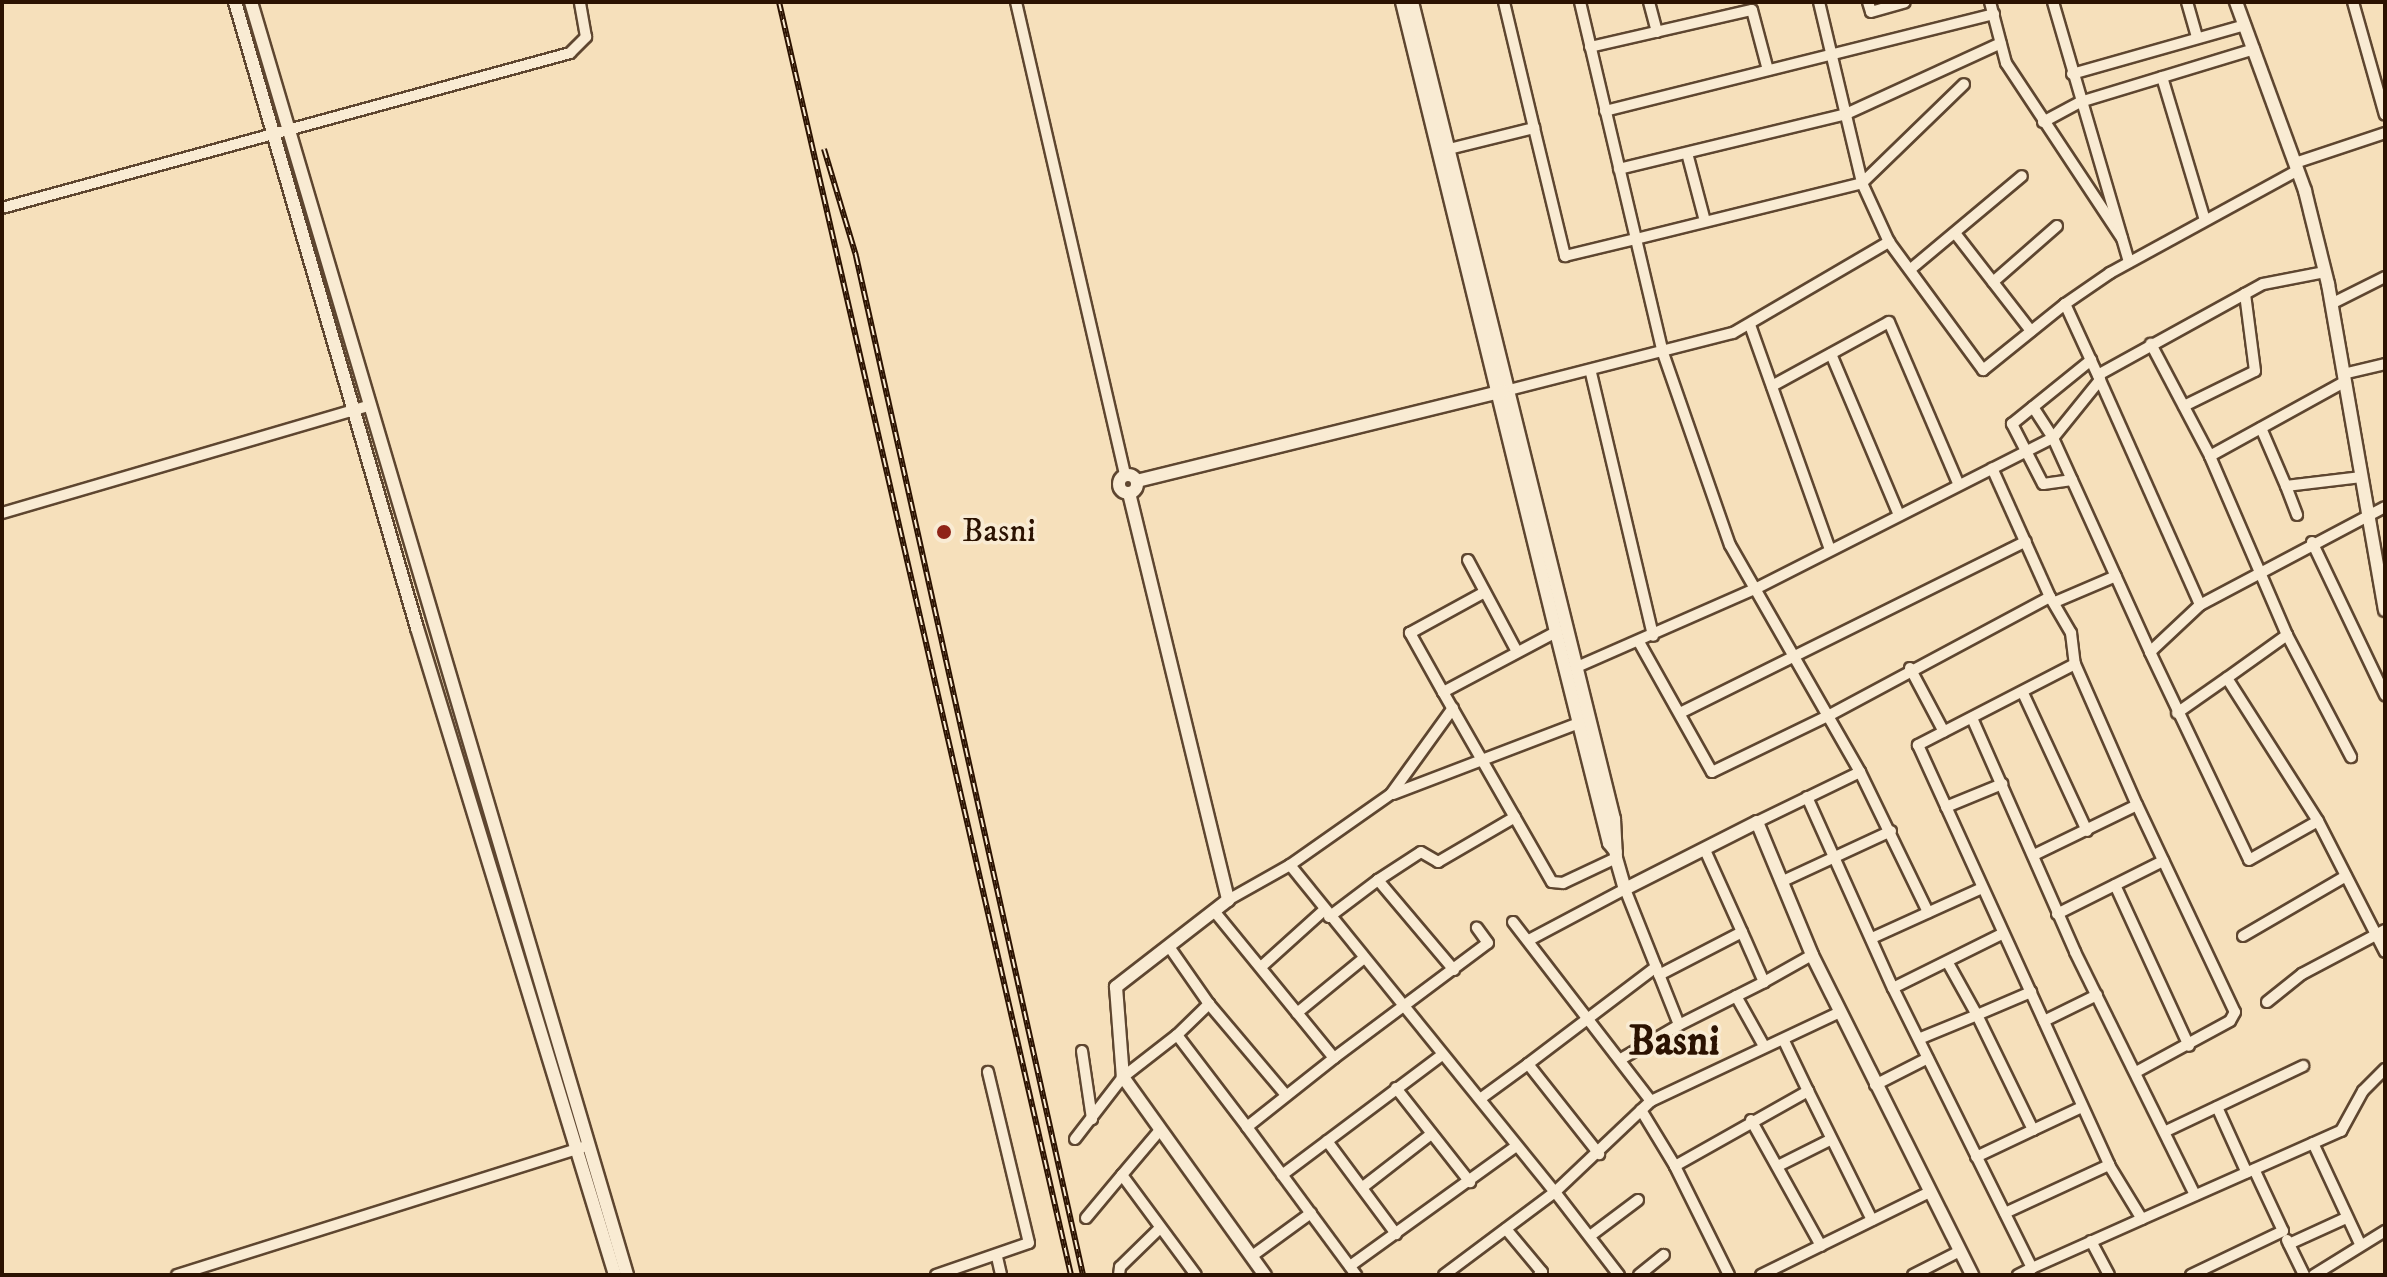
<!DOCTYPE html>
<html>
<head>
<meta charset="utf-8">
<style>
  body { margin:0 }
  #map { position:relative; width:2387px; height:1277px; overflow:hidden; background:#f6e0bb; font-family:"IM FELL DW Pica",serif }
  div>[style] { position:absolute }
  [style*='--x'] { left:calc(var(--x)*1px); top:calc(var(--y)*1px); width:calc(var(--w)*1px); rotate:calc(var(--a)*1deg) }
  .roads { filter:drop-shadow(2px 0 #5e4630) drop-shadow(-2px 0 #5e4630) drop-shadow(0 2px #5e4630) drop-shadow(0 -2px #5e4630) }
  .minor>* { height:10px; margin:-5px; padding:0 5px; transform-origin:5px; border-radius:5px; background:#f9ebd3 }
  .tertiary>* { height:12px; margin:-6px; padding:0 6px; transform-origin:6px; border-radius:6px; background:#f9ebd3 }
  .tertiary>.ring { margin:-6px; padding:0; box-sizing:content-box; background:none; border:12px solid #f9ebd3; border-radius:50% }
  .rail>* { height:6px; margin-top:-3px; transform-origin:0; background:repeating-linear-gradient(90deg,#f9ebd3 0 9px,#2b1201 0 18px); box-sizing:border-box; border-block:2px solid #2b1201 }
  .dots>* { width:22px; height:22px; translate:-50% -50%; box-sizing:border-box; border:4px solid #f9ebd3; border-radius:50% }
  span { translate:-50% -50%; white-space:nowrap; text-align:center; line-height:1.15; -webkit-text-stroke:7px #f9ebd3; paint-order:stroke }
  .poi-label { font-size:34px; color:#2b1201 }
  .left { translate:0 -50%; text-align:left }
  .district-label { font-size:42px; color:#2b1201; font-weight:700 }
  .frame { position:absolute; inset:0; border:4px solid #2b1201; pointer-events:none }
</style>
</head>
<body>
<div id="map">
  <div class="roads">
    <div class="minor">
      <i style="--x:1016;--y:2;--w:485;--a:77"></i>
      <i style="--x:1580;--y:2;--w:244;--a:76.7"></i>
      <i style="--x:1636;--y:239;--w:233;--a:-13.9"></i>
      <i style="--x:1862;--y:183;--w:142;--a:-44.1"></i>
      <i style="--x:1649;--y:2;--w:31;--a:75"></i>
      <i style="--x:1819;--y:2;--w:186;--a:76.6"></i>
      <i style="--x:1862;--y:183;--w:65;--a:65.4"></i>
      <i style="--x:1889;--y:242;--w:159;--a:53.7"></i>
      <i style="--x:1983;--y:370;--w:105;--a:-38.8"></i>
      <i style="--x:1868;--y:2;--w:10;--a:73"></i>
      <i style="--x:1871;--y:12;--w:35;--a:-16"></i>
      <i style="--x:1990;--y:2;--w:63;--a:75.3"></i>
      <i style="--x:2006;--y:63;--w:210;--a:56.5"></i>
      <i style="--x:2053;--y:2;--w:271;--a:73.7"></i>
      <i style="--x:2187;--y:2;--w:37;--a:74"></i>
      <i style="--x:2353;--y:2;--w:117;--a:74.2"></i>
      <i style="--x:1590;--y:47;--w:166;--a:-12.9"></i>
      <i style="--x:1752;--y:10;--w:62;--a:75.1"></i>
      <i style="--x:2072;--y:74;--w:180;--a:-15.8"></i>
      <i style="--x:2162;--y:77;--w:149;--a:73.3"></i>
      <i style="--x:1605;--y:111;--w:401;--a:-14"></i>
      <i style="--x:2043;--y:122;--w:42;--a:-28.4"></i>
      <i style="--x:2080;--y:102;--w:182;--a:-16.9"></i>
      <i style="--x:1534;--y:128;--w:132;--a:76.4"></i>
      <i style="--x:1565;--y:256;--w:73;--a:-13.5"></i>
      <i style="--x:1636;--y:239;--w:117;--a:76.7"></i>
      <i style="--x:1663;--y:353;--w:203;--a:70.8"></i>
      <i style="--x:1730;--y:545;--w:262;--a:60.2"></i>
      <i style="--x:1860;--y:772;--w:114;--a:154.1"></i>
      <i style="--x:1449;--y:149;--w:88;--a:-13.9"></i>
      <i style="--x:1534;--y:128;--w:130;--a:-103.4"></i>
      <i style="--x:1687;--y:153;--w:70;--a:75.2"></i>
      <i style="--x:2295;--y:163;--w:95;--a:-18.4"></i>
      <i style="--x:1619;--y:169;--w:234;--a:-13.6"></i>
      <i style="--x:1846;--y:114;--w:170;--a:-24.6"></i>
      <i style="--x:2;--y:208;--w:589;--a:-15.26"></i>
      <i style="--x:570;--y:53;--w:23;--a:-45"></i>
      <i style="--x:586;--y:37;--w:36;--a:-100"></i>
      <i style="--x:1955;--y:233;--w:124;--a:52.2"></i>
      <i style="--x:1912;--y:268;--w:143;--a:-39.9"></i>
      <i style="--x:1993;--y:282;--w:85;--a:-41.2"></i>
      <i style="--x:2331;--y:304;--w:60;--a:-26.6"></i>
      <i style="--x:1750;--y:325;--w:239;--a:70.4"></i>
      <i style="--x:1831;--y:354;--w:175;--a:67.1"></i>
      <i style="--x:1591;--y:373;--w:270;--a:76.7"></i>
      <i style="--x:2343;--y:374;--w:43;--a:-13.4"></i>
      <i style="--x:2098;--y:375;--w:188;--a:-28.9"></i>
      <i style="--x:2263;--y:284;--w:63;--a:-11"></i>
      <i style="--x:2100;--y:380;--w:246;--a:66"></i>
      <i style="--x:1772;--y:386;--w:133;--a:-28.7"></i>
      <i style="--x:1889;--y:322;--w:177;--a:66.8"></i>
      <i style="--x:1509;--y:390;--w:231;--a:-14.3"></i>
      <i style="--x:1733;--y:333;--w:181;--a:-30.3"></i>
      <i style="--x:2184;--y:406;--w:79;--a:-26.2"></i>
      <i style="--x:2255;--y:371;--w:78;--a:-97.4"></i>
      <i style="--x:2033;--y:407;--w:37;--a:57"></i>
      <i style="--x:2053;--y:438;--w:235;--a:65.6"></i>
      <i style="--x:2150;--y:652;--w:69;--a:-43.2"></i>
      <i style="--x:2200;--y:605;--w:209;--a:-27.9"></i>
      <i style="--x:2261;--y:428;--w:63;--a:66.7"></i>
      <i style="--x:2286;--y:486;--w:76;--a:-6.8"></i>
      <i style="--x:2210;--y:456;--w:153;--a:-28.9"></i>
      <i style="--x:2072;--y:480;--w:29;--a:172"></i>
      <i style="--x:2043;--y:484;--w:68;--a:-117.3"></i>
      <i style="--x:2012;--y:424;--w:102;--a:-39"></i>
      <i style="--x:2286;--y:486;--w:31;--a:69"></i>
      <i style="--x:2;--y:513;--w:381;--a:-16.3"></i>
      <i style="--x:2312;--y:542;--w:170;--a:64.5"></i>
      <i style="--x:1468;--y:560;--w:102;--a:61.9"></i>
      <i style="--x:2050;--y:597;--w:42;--a:59.7"></i>
      <i style="--x:2071;--y:633;--w:31;--a:83"></i>
      <i style="--x:2075;--y:664;--w:154;--a:66.3"></i>
      <i style="--x:2137;--y:805;--w:229;--a:64.7"></i>
      <i style="--x:2235;--y:1012;--w:10;--a:119"></i>
      <i style="--x:2230;--y:1021;--w:105;--a:151.5"></i>
      <i style="--x:2055;--y:602;--w:66;--a:-23.1"></i>
      <i style="--x:1556;--y:632;--w:128;--a:152"></i>
      <i style="--x:1443;--y:692;--w:219;--a:60.2"></i>
      <i style="--x:1552;--y:882;--w:11;--a:5"></i>
      <i style="--x:1563;--y:883;--w:59;--a:-25.3"></i>
      <i style="--x:2287;--y:635;--w:138;--a:62.3"></i>
      <i style="--x:1639;--y:642;--w:149;--a:60.7"></i>
      <i style="--x:1712;--y:772;--w:129;--a:-25.8"></i>
      <i style="--x:1828;--y:716;--w:252;--a:-28.2"></i>
      <i style="--x:2050;--y:597;--w:141;--a:-114.2"></i>
      <i style="--x:2150;--y:652;--w:230;--a:64.5"></i>
      <i style="--x:2249;--y:860;--w:79;--a:-29.5"></i>
      <i style="--x:2318;--y:821;--w:169;--a:-122.5"></i>
      <i style="--x:2227;--y:678;--w:74;--a:-35.6"></i>
      <i style="--x:2287;--y:635;--w:195;--a:-113.3"></i>
      <i style="--x:2210;--y:456;--w:127;--a:-117.8"></i>
      <i style="--x:2075;--y:664;--w:177;--a:152.7"></i>
      <i style="--x:1918;--y:745;--w:461;--a:65.5"></i>
      <i style="--x:2109;--y:1165;--w:63;--a:58.6"></i>
      <i style="--x:2142;--y:1219;--w:218;--a:-23.9"></i>
      <i style="--x:2341;--y:1131;--w:46;--a:-61.2"></i>
      <i style="--x:2363;--y:1091;--w:31;--a:-45"></i>
      <i style="--x:1577;--y:667;--w:194;--a:-23.7"></i>
      <i style="--x:1755;--y:589;--w:334;--a:-26.9"></i>
      <i style="--x:2053;--y:438;--w:75;--a:-51"></i>
      <i style="--x:2100;--y:380;--w:84;--a:-114.7"></i>
      <i style="--x:2065;--y:304;--w:55;--a:-34.6"></i>
      <i style="--x:2110;--y:273;--w:214;--a:-28.7"></i>
      <i style="--x:1910;--y:668;--w:72;--a:62"></i>
      <i style="--x:1443;--y:692;--w:68;--a:-119.2"></i>
      <i style="--x:1410;--y:633;--w:85;--a:-28.7"></i>
      <i style="--x:2023;--y:693;--w:152;--a:65.1"></i>
      <i style="--x:1680;--y:713;--w:386;--a:-26.4"></i>
      <i style="--x:2177;--y:713;--w:61;--a:-35"></i>
      <i style="--x:1972;--y:718;--w:256;--a:66.2"></i>
      <i style="--x:2075;--y:952;--w:271;--a:63.7"></i>
      <i style="--x:1860;--y:772;--w:156;--a:64.1"></i>
      <i style="--x:1393;--y:794;--w:199;--a:-20.9"></i>
      <i style="--x:1807;--y:797;--w:209;--a:65.8"></i>
      <i style="--x:1893;--y:988;--w:313;--a:63.6"></i>
      <i style="--x:2032;--y:1268;--w:16;--a:153"></i>
      <i style="--x:1946;--y:807;--w:61;--a:-22.3"></i>
      <i style="--x:2318;--y:821;--w:147;--a:62.9"></i>
      <i style="--x:2034;--y:855;--w:114;--a:-25.9"></i>
      <i style="--x:1290;--y:865;--w:421;--a:51"></i>
      <i style="--x:1555;--y:1192;--w:132;--a:-43.5"></i>
      <i style="--x:1651;--y:1101;--w:209;--a:-25.2"></i>
      <i style="--x:1783;--y:881;--w:119;--a:-24.8"></i>
      <i style="--x:2115;--y:885;--w:177;--a:65.3"></i>
      <i style="--x:1228;--y:900;--w:71;--a:-29.4"></i>
      <i style="--x:1290;--y:865;--w:123;--a:-35.1"></i>
      <i style="--x:1391;--y:794;--w:106;--a:-54.2"></i>
      <i style="--x:2057;--y:914;--w:119;--a:-26.6"></i>
      <i style="--x:1329;--y:917;--w:61;--a:-37.1"></i>
      <i style="--x:1513;--y:922;--w:226;--a:52.4"></i>
      <i style="--x:1742;--y:932;--w:55;--a:66.3"></i>
      <i style="--x:1764;--y:982;--w:55;--a:-29.4"></i>
      <i style="--x:2243;--y:936;--w:119;--a:-30.2"></i>
      <i style="--x:1872;--y:938;--w:121;--a:-24.4"></i>
      <i style="--x:1529;--y:940;--w:109;--a:-28"></i>
      <i style="--x:1625;--y:889;--w:146;--a:68.3"></i>
      <i style="--x:1679;--y:1025;--w:67;--a:149.6"></i>
      <i style="--x:1170;--y:948;--w:68;--a:55.1"></i>
      <i style="--x:1209;--y:1004;--w:119;--a:49.8"></i>
      <i style="--x:1948;--y:963;--w:60;--a:60.9"></i>
      <i style="--x:1977;--y:1015;--w:59;--a:-23.1"></i>
      <i style="--x:1261;--y:967;--w:84;--a:-42.1"></i>
      <i style="--x:1454;--y:970;--w:118;--a:-130.2"></i>
      <i style="--x:1378;--y:880;--w:51;--a:-33.1"></i>
      <i style="--x:1421;--y:852;--w:20;--a:30"></i>
      <i style="--x:1438;--y:862;--w:89;--a:-30.3"></i>
      <i style="--x:1659;--y:975;--w:93;--a:-27.4"></i>
      <i style="--x:1742;--y:932;--w:90;--a:-114.3"></i>
      <i style="--x:1893;--y:988;--w:122;--a:-26.4"></i>
      <i style="--x:1736;--y:996;--w:57;--a:60.8"></i>
      <i style="--x:2267;--y:1002;--w:45;--a:-38.7"></i>
      <i style="--x:2302;--y:974;--w:94;--a:-27.9"></i>
      <i style="--x:1297;--y:1013;--w:87;--a:-39.4"></i>
      <i style="--x:2044;--y:1021;--w:59;--a:-26.1"></i>
      <i style="--x:1679;--y:1025;--w:95;--a:-26.8"></i>
      <i style="--x:1177;--y:1035;--w:45;--a:-44.1"></i>
      <i style="--x:1921;--y:1038;--w:61;--a:-22.3"></i>
      <i style="--x:1977;--y:1015;--w:128;--a:64"></i>
      <i style="--x:2033;--y:1130;--w:63;--a:154.7"></i>
      <i style="--x:1082;--y:1051;--w:69;--a:81.6"></i>
      <i style="--x:1334;--y:1058;--w:192;--a:-36.8"></i>
      <i style="--x:1488;--y:943;--w:19;--a:-126"></i>
      <i style="--x:1528;--y:1064;--w:161;--a:-37.2"></i>
      <i style="--x:1875;--y:1085;--w:59;--a:-27"></i>
      <i style="--x:1396;--y:1088;--w:120;--a:51.8"></i>
      <i style="--x:1808;--y:1091;--w:144;--a:63.6"></i>
      <i style="--x:1480;--y:1099;--w:59;--a:-36.1"></i>
      <i style="--x:1528;--y:1064;--w:115;--a:51.7"></i>
      <i style="--x:2217;--y:1107;--w:72;--a:65.6"></i>
      <i style="--x:1641;--y:1110;--w:66;--a:58.7"></i>
      <i style="--x:1751;--y:1120;--w:144;--a:60.9"></i>
      <i style="--x:1247;--y:1127;--w:184;--a:53.6"></i>
      <i style="--x:1160;--y:1130;--w:59;--a:130.2"></i>
      <i style="--x:1122;--y:1175;--w:124;--a:53.5"></i>
      <i style="--x:2033;--y:1130;--w:54;--a:-25.1"></i>
      <i style="--x:2166;--y:1131;--w:152;--a:-25.4"></i>
      <i style="--x:1075;--y:1139;--w:78;--a:-52.3"></i>
      <i style="--x:1123;--y:1077;--w:68;--a:-37.9"></i>
      <i style="--x:1177;--y:1035;--w:116;--a:52.7"></i>
      <i style="--x:1247;--y:1127;--w:111;--a:-38.4"></i>
      <i style="--x:1334;--y:1058;--w:188;--a:-129.2"></i>
      <i style="--x:1327;--y:1141;--w:116;--a:53.4"></i>
      <i style="--x:2313;--y:1143;--w:111;--a:65"></i>
      <i style="--x:1778;--y:1166;--w:58;--a:-26.6"></i>
      <i style="--x:1282;--y:1175;--w:200;--a:-36.9"></i>
      <i style="--x:1363;--y:1187;--w:85;--a:-37.8"></i>
      <i style="--x:2005;--y:1213;--w:115;--a:-24.8"></i>
      <i style="--x:1086;--y:1218;--w:56;--a:-50.1"></i>
      <i style="--x:1506;--y:1229;--w:56;--a:50.1"></i>
      <i style="--x:1542;--y:1272;--w:4;--a:135"></i>
      <i style="--x:1590;--y:1236;--w:60;--a:-36.9"></i>
      <i style="--x:2287;--y:1240;--w:39;--a:64"></i>
      <i style="--x:2091;--y:1241;--w:38;--a:62"></i>
      <i style="--x:2289;--y:1244;--w:63;--a:-24.5"></i>
      <i style="--x:1252;--y:1256;--w:73;--a:-36.1"></i>
      <i style="--x:997;--y:1257;--w:18;--a:77"></i>
      <i style="--x:1350;--y:1266;--w:203;--a:-35.8"></i>
      <i style="--x:2032;--y:1268;--w:120;--a:-24"></i>
      <i style="--x:177;--y:1275;--w:426;--a:-17.5"></i>
      <i style="--x:936;--y:1275;--w:98;--a:-19"></i>
      <i style="--x:1029;--y:1243;--w:176;--a:-103.5"></i>
      <i style="--x:1119;--y:1275;--w:8;--a:-83"></i>
      <i style="--x:1120;--y:1267;--w:56;--a:-44.3"></i>
      <i style="--x:1444;--y:1275;--w:139;--a:-36.8"></i>
      <i style="--x:1555;--y:1192;--w:105;--a:52.4"></i>
      <i style="--x:1639;--y:1275;--w:32;--a:-39"></i>
      <i style="--x:1729;--y:1275;--w:122;--a:-116.4"></i>
      <i style="--x:1675;--y:1166;--w:153;--a:-29.4"></i>
      <i style="--x:1808;--y:1091;--w:55;--a:-115.6"></i>
      <i style="--x:1761;--y:1275;--w:188;--a:-26.2"></i>
      <i style="--x:1913;--y:1275;--w:53;--a:-27.1"></i>
      <i style="--x:2191;--y:1275;--w:102;--a:-25.6"></i>
      <i style="--x:2283;--y:1231;--w:68;--a:-115.1"></i>
      <i style="--x:2314;--y:1275;--w:84;--a:-31.8"></i>
    </div>
    <div class="tertiary">
      <i style="--x:235;--y:2;--w:652;--a:73.79"></i>
      <i style="--x:417;--y:628;--w:677;--a:72.98"></i>
      <i style="--x:251;--y:2;--w:1327;--a:73.54"></i>
      <i style="--x:1402;--y:2;--w:649;--a:76.26"></i>
      <i style="--x:1556;--y:632;--w:218;--a:75.9"></i>
      <i style="--x:1609;--y:843;--w:11;--a:52"></i>
      <i style="--x:1412;--y:2;--w:842;--a:76.11"></i>
      <i style="--x:1614;--y:819;--w:39;--a:87"></i>
      <i style="--x:1616;--y:858;--w:32;--a:74"></i>
      <i style="--x:1625;--y:889;--w:148;--a:-26.9"></i>
      <i style="--x:1757;--y:822;--w:144;--a:67.5"></i>
      <i style="--x:1812;--y:955;--w:358;--a:63.4"></i>
      <i style="--x:2236;--y:2;--w:201;--a:69.9"></i>
      <i style="--x:2305;--y:191;--w:96;--a:76.1"></i>
      <i style="--x:2328;--y:284;--w:331;--a:80.1"></i>
      <i class="ring" style="left:1119px;top:475px;width:6px;height:6px"></i>
      <i style="--x:1137;--y:481;--w:377;--a:-13.8"></i>
      <i style="--x:1129;--y:493;--w:419;--a:76.3"></i>
      <i style="--x:1228;--y:900;--w:142;--a:142.2"></i>
      <i style="--x:1116;--y:987;--w:90;--a:85.6"></i>
      <i style="--x:1123;--y:1077;--w:244;--a:54.4"></i>
    </div>
  </div>
  <div class="rail">
    <i style="--x:779;--y:2;--w:1306;--a:77.08"></i>
    <i style="--x:824;--y:149;--w:112;--a:73.3"></i>
    <i style="--x:856;--y:256;--w:1044;--a:77.44"></i>
  </div>
  <div class="dots">
    <i style="left:944px;top:532px;background:#8f2418"></i>
  </div>
  <div class="poi-label">
    <span class="left" style="left:962px;top:532px">Basni</span>
  </div>
  <div class="district-label">
    <span style="left:1674px;top:1042px">Basni</span>
  </div>
  <div class="frame"></div>
</div>
</body>
</html>
